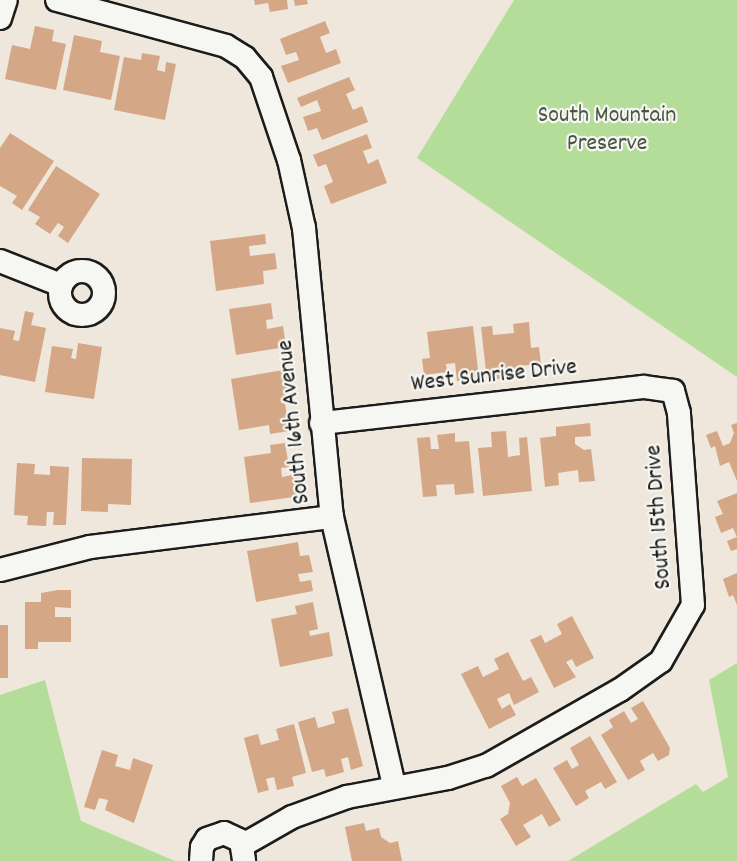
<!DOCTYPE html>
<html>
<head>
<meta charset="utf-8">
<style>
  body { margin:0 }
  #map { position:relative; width:737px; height:861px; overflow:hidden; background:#efe6dc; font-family:Dekko,sans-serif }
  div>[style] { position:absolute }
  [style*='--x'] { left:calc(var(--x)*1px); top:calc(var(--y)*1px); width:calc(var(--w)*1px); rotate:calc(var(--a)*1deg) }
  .green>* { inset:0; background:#b5dd9a }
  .building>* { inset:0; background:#d4a886; transform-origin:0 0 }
  .roads { filter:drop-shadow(2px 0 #1c1c1c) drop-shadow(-2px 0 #1c1c1c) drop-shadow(0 2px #1c1c1c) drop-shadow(0 -2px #1c1c1c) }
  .minor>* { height:22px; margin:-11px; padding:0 11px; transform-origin:11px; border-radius:11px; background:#f6f6f2 }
  .minor>.ring { margin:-11px; padding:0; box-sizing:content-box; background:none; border:22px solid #f6f6f2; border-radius:50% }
  span { translate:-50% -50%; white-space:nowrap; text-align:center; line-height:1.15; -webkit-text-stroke:4.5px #f6f6f2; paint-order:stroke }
  .park-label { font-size:24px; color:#4a5642 }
  .street-label { font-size:24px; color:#1c1c1c }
</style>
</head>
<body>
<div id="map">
  <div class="green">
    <i style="clip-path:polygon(514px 0,737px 0,737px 377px,417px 158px)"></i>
    <i style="clip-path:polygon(737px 663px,737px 861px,568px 861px,696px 784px,703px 792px,728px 777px,709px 680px)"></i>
    <i style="clip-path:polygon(45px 680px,81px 821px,175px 861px,0 861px,0 695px)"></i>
  </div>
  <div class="building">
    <i style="clip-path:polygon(254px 0,287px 0,288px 9px,270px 12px,268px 3px,255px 5px)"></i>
    <i style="clip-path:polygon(294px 0,307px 0,308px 4px,295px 6px)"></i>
    <i style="clip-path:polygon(325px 21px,330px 33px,320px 37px,326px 53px,336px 49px,341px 63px,288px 83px,281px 66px,299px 60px,296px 52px,286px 55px,280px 39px)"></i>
    <i style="clip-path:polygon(35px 26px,54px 30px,52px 41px,66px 44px,56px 90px,5px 79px,12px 45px,30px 49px)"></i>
    <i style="clip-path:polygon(74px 35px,102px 41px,100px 52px,120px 56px,111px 100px,63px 90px)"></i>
    <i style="clip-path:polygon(142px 53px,160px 56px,157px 70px,165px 72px,166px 62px,176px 64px,165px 120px,114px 110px,124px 57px,141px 60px)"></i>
    <i style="clip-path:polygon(349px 77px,355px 90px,346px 94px,353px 110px,362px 106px,368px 122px,322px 140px,317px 128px,308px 131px,303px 117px,321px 111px,317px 100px,301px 107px,297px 98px)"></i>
    <i style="clip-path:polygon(10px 133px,54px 161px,22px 210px,12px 203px,17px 196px,0 186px,0 148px)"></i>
    <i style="clip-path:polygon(367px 134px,372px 148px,363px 151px,368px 164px,378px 159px,387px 183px,331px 204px,324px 186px,333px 182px,326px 164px,318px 167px,313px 155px)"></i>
    <i style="clip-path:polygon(56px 166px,100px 194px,68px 243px,58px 236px,64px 227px,58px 223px,50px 234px,35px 224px,40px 217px,28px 210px)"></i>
    <i style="clip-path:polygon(265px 234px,266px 244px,249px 246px,250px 256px,275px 253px,277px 269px,263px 271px,264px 284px,216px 291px,210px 241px)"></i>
    <i style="clip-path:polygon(271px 303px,273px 319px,266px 320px,267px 329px,283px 326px,286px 347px,236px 355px,229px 309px)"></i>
    <i style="clip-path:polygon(25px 311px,34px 313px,31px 325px,46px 328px,35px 382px,0 375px,0 328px,15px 331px,13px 340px,19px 341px)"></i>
    <i style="clip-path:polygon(529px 322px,531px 348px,539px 347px,541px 364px,517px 366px,518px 377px,487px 380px,481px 327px,492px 326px,493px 335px,514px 333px,513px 324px)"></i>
    <i style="clip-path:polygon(473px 326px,479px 378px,457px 381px,455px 363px,446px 364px,447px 372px,424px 375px,422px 359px,430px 358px,427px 332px)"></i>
    <i style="clip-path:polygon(78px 343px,102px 347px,94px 399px,45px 392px,52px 346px,73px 349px,71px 358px,76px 359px)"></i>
    <i style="clip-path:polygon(289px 369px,294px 400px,280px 402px,285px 404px,289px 431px,270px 434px,269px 425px,239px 430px,231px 379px)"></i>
    <i style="clip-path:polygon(590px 423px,591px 436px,575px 437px,575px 444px,584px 450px,591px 449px,595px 481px,579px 482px,578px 470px,558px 473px,559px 485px,545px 487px,540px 438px,556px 436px,556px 427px)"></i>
    <i style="clip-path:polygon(737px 423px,737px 481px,729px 462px,720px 466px,715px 446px,711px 448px,706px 435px,717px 431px,723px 446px,730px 443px,734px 433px,731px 425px)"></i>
    <i style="clip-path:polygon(506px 431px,508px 457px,520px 455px,519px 438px,527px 437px,532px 491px,483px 496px,478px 448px,492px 447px,491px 432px)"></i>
    <i style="clip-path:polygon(455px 433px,455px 442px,469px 441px,474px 493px,455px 495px,454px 484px,436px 485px,437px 496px,423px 497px,417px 438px,430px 437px,431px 449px,439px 449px,437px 435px)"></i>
    <i style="clip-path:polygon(285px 443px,289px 467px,281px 468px,282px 477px,298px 474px,301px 496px,250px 503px,244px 457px,271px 453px,270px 445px)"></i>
    <i style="clip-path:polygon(82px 458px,132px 459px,131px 505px,108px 504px,108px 512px,81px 511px)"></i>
    <i style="clip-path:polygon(17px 463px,35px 464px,34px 474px,50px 475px,50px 466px,69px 467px,66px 525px,53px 525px,54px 512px,47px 512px,46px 526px,27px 525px,28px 516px,14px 515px)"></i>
    <i style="clip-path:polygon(737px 493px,737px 549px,731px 551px,727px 541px,737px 537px,733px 528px,721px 533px,715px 517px,723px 514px,717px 501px)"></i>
    <i style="clip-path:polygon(298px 542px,300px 556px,309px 555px,313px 572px,298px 574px,300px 582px,311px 580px,313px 591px,256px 602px,247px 551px)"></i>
    <i style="clip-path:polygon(737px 573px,737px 605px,733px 595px,729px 597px,723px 579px)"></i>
    <i style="clip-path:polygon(58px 590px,71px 590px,71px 608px,55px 607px,55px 617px,71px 617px,71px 642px,38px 642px,38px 649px,25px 649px,25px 602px,41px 602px,41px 593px)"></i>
    <i style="clip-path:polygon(313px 602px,318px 629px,309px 631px,310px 636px,329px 632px,333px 656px,280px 667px,271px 619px,297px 614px,295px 606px)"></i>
    <i style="clip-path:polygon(572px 616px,594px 658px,576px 667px,572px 659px,566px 662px,576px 677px,554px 688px,530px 640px,541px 635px,545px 643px,562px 634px,557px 624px)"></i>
    <i style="left:0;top:625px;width:8px;height:53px"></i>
    <i style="clip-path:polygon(508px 652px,523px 681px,531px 677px,539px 692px,514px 705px,509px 693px,497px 699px,502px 709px,510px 704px,516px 715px,489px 729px,461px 674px,478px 666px,483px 677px,499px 669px,494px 659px)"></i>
    <i style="clip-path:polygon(643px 701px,670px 748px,669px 755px,658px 761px,653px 753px,640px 761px,645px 770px,628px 780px,601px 735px,613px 727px,609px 720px,624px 711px,631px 723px,638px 719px,631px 708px)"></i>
    <i style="clip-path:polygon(348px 708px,363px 766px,351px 770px,348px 757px,341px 759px,344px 772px,326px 777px,324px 769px,312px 772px,298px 722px,315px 717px,318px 728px,335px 723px,332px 712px)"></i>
    <i style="clip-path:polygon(294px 724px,306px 773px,292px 777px,294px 786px,277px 790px,274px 777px,266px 779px,269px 790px,258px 793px,244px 738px,258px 734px,261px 745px,279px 740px,276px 729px)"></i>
    <i style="clip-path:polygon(590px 736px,617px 782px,605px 789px,601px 782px,585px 791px,589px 798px,576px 806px,553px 768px,567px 760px,572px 769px,579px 765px,570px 748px)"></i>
    <i style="clip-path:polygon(102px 750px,118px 755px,115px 766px,130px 770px,133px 758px,153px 765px,134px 823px,105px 810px,108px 800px,99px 798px,95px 810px,84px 807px)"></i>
    <i style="clip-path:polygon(517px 777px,522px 786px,536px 778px,561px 820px,549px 827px,542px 814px,523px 825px,531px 837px,516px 846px,500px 819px,508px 814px,510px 803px,501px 786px)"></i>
    <i style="clip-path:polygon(364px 823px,366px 831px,379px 828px,381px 837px,390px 843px,398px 841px,402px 861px,352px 861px,345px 827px)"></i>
  </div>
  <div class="roads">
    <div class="minor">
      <i style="--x:57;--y:0;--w:175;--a:15.2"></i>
      <i style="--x:226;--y:46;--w:22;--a:32"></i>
      <i style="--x:245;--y:58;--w:25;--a:50"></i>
      <i style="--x:261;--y:77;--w:88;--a:71.4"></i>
      <i style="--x:289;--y:160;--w:70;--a:77.6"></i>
      <i style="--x:304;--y:228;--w:290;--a:84.5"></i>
      <i style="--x:332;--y:517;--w:276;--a:77"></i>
      <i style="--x:0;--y:18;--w:19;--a:-72"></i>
      <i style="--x:0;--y:261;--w:66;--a:21.5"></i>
      <i class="ring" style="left:60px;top:271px;width:22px;height:22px"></i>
      <i style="--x:0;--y:570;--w:93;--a:-14.3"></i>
      <i style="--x:90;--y:547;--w:244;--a:-7.1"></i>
      <i style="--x:243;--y:845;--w:56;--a:-29.7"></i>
      <i style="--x:292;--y:817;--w:59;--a:-20"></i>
      <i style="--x:347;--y:797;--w:103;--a:-10.7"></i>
      <i style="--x:448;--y:778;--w:40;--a:-18"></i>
      <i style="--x:486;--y:766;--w:154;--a:-29.6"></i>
      <i style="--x:620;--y:690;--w:50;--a:-35.3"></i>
      <i style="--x:661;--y:661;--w:64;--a:-60.3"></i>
      <i style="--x:693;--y:605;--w:193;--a:-94.2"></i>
      <i style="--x:679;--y:413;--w:23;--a:-105"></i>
      <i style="--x:673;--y:391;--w:30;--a:-172"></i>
      <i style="--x:643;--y:387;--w:324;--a:173.6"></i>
      <i style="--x:201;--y:861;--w:14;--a:-86"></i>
      <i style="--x:202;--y:847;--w:9;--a:-58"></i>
      <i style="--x:207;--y:839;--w:18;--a:-19"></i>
      <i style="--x:224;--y:833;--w:19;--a:25"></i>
      <i style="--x:241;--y:841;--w:20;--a:81"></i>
    </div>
  </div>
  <div class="park-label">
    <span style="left:607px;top:131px">South Mountain<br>Preserve</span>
  </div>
  <div class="street-label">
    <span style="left:494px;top:377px;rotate:-6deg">West Sunrise Drive</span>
    <span style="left:295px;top:422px;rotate:-96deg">South 16th Avenue</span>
    <span style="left:660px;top:517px;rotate:-94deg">South 15th Drive</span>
  </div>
</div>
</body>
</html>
